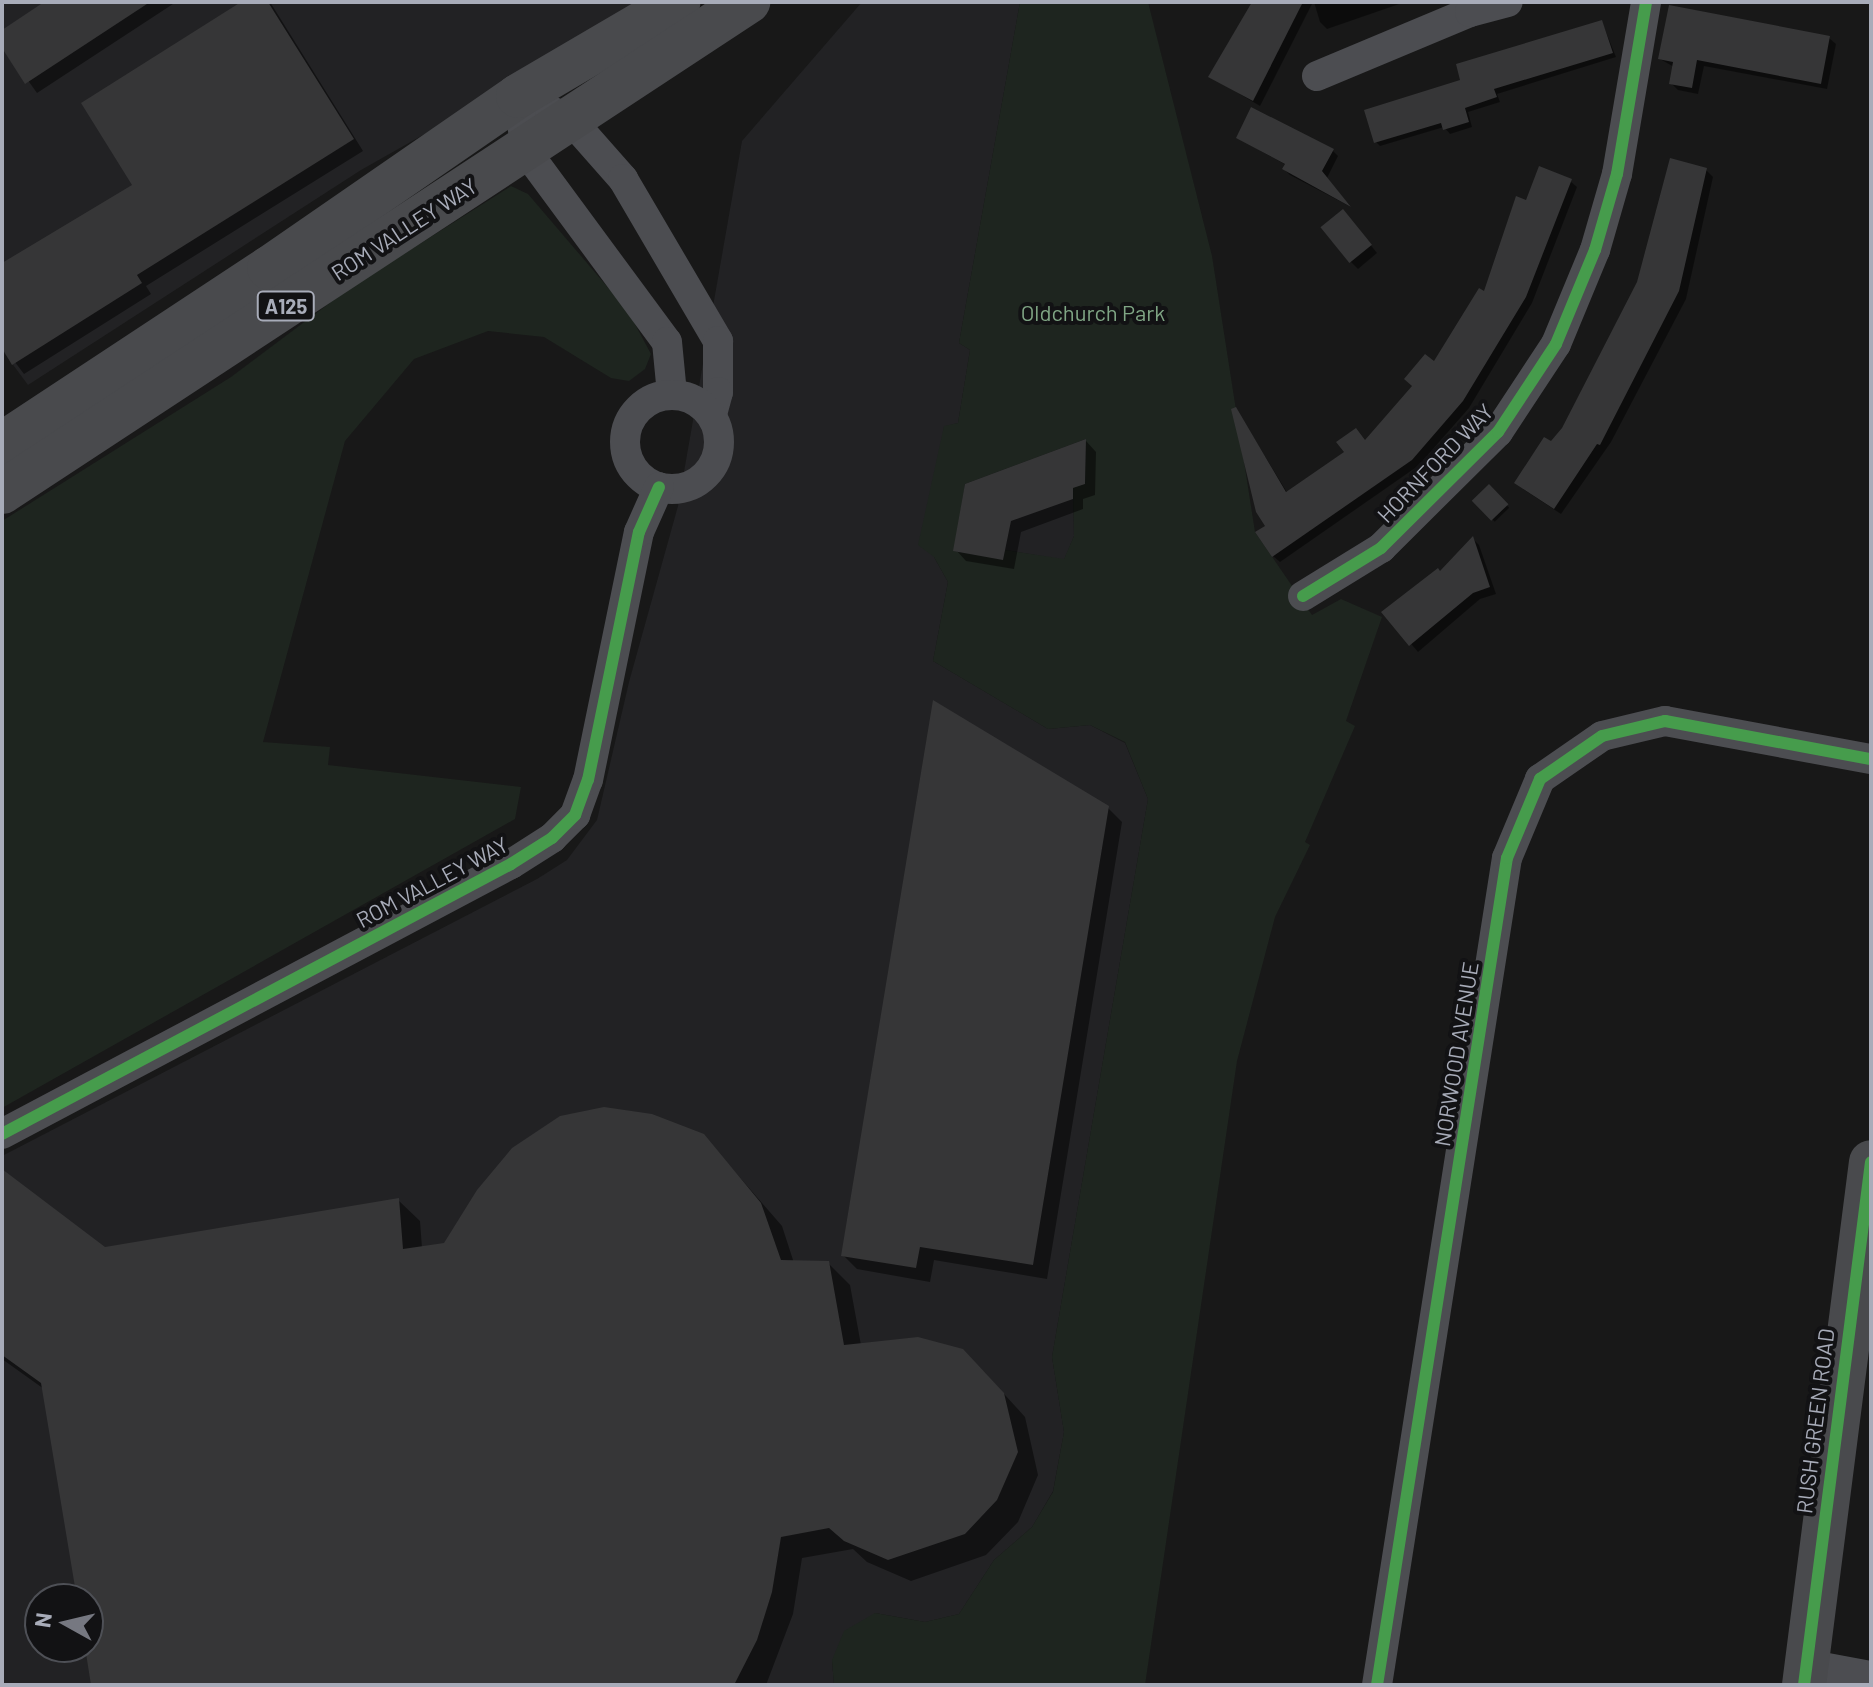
<!DOCTYPE html>
<html>
<head>
<meta charset="utf-8">
<style>
  body { margin:0 }
  #map { position:relative; width:1873px; height:1687px; overflow:hidden; background:#181818; font-family:Barlow,sans-serif }
  div>[style] { position:absolute }
  [style*='--x'] { left:calc(var(--x)*1px); top:calc(var(--y)*1px); width:calc(var(--w)*1px); rotate:calc(var(--a)*1deg) }
  .built>* { inset:0; background:#222224 }
  .green>* { inset:0; background:#1e251f }
  .shadow>* { inset:0; background:#0007; transform-origin:0 0 }
  .building>* { inset:0; background:#363637; transform-origin:0 0 }
  .minor>* { height:30px; margin:-15px; padding:0 15px; transform-origin:15px; border-radius:15px; background:#4c4d51 }
  .minor>.ring { margin:-15px; padding:0; box-sizing:content-box; background:none; border:30px solid #4c4d51; border-radius:50% }
  .primary>* { height:44px; margin:-22px; padding:0 22px; transform-origin:22px; border-radius:22px; background:#494a4d }
  .cycleway>* { height:12px; margin:-6px; padding:0 6px; transform-origin:6px; border-radius:6px; background:#469c4c }
  span { translate:-50% -50%; white-space:nowrap; text-align:center; line-height:1.15; -webkit-text-stroke:8px #121214; paint-order:stroke }
  .shield-label span { padding:2px 6px; background:#121214; border:2px solid; border-radius:6px; -webkit-text-stroke-width:0 }
  .shield-label { font-size:20px; color:#a8acb9; font-weight:700 }
  .street-label { font-size:22px; color:#a8acb9 }
  .park-label { font-size:22px; color:#7fa584 }
  .frame { position:absolute; inset:0; border:4px solid #a8acb9; pointer-events:none }
  .north { position:absolute; left:24px; top:1583px; width:80px; height:80px; box-sizing:border-box; background:#121214; border:2px solid #4e5056; border-radius:50%; rotate:278deg; font-size:22px; font-weight:700; line-height:32px; text-align:center; color:#a8acb9 }
  .north::after { content:''; display:block; margin:auto; width:28px; height:36px; background:#767881; clip-path:polygon(50% 0,100% 100%,50% 72%,0 100%) }
</style>
</head>
<body>
<div id="map">
  <div class="built">
    <i style="clip-path:polygon(2px 2px,658px 2px,361px 170px,28px 385px,2px 350px)"></i>
    <i style="clip-path:polygon(evenodd,862px 2px,1020px 2px,959px 343px,970px 350px,958px 423px,944px 427px,934px 557px,948px 582px,933px 661px,1048px 729px,1090px 725px,1125px 743px,1148px 799px,1052px 1357px,1064px 1432px,1053px 1491px,1032px 1527px,994px 1560px,959px 1614px,925px 1622px,875px 1613px,832px 1660px,834px 1685px,2px 1685px,2px 1156px,537px 879px,567px 860px,597px 820px,629px 682px,678px 506px,742px 141px,862px 2px,40px 1599px,88px 1599px,88px 1647px,40px 1647px,40px 1599px)"></i>
    <i style="clip-path:polygon(1086px 439px,1085px 484px,1073px 488px,1074px 536px,1064px 560px,1006px 550px,1003px 560px,953px 551px,965px 484px)"></i>
  </div>
  <div class="green">
    <i style="clip-path:polygon(evenodd,1020px 2px,1148px 2px,1212px 256px,1255px 532px,1312px 615px,1341px 599px,1382px 617px,1346px 721px,1355px 726px,1305px 842px,1310px 845px,1275px 917px,1237px 1061px,1145px 1685px,834px 1685px,832px 1660px,844px 1631px,875px 1613px,925px 1622px,959px 1614px,994px 1560px,1032px 1527px,1053px 1492px,1064px 1432px,1052px 1357px,1148px 799px,1125px 742px,1090px 725px,1048px 729px,933px 661px,948px 582px,934px 557px,918px 545px,944px 426px,958px 423px,970px 350px,959px 343px,1020px 2px,1086px 439px,1085px 484px,1073px 488px,1074px 536px,1064px 559px,1005px 550px,1003px 559px,954px 551px,965px 484px,1086px 439px)"></i>
    <i style="clip-path:polygon(511px 186px,528px 194px,628px 311px,651px 354px,645px 369px,629px 381px,611px 378px,544px 337px,488px 331px,414px 359px,345px 441px,263px 742px,330px 747px,328px 765px,521px 787px,515px 819px,2px 1108px,2px 521px,231px 377px,347px 290px)"></i>
  </div>
  <div class="shadow">
    <i style="clip-path:polygon(47px 2px,176px 2px,37px 93px,2px 44px,2px 33px)"></i>
    <i style="clip-path:polygon(245px 2px,270px 2px,363px 151px,146px 286px,151px 294px,24px 374px,2px 345px,2px 266px,134px 186px)"></i>
    <i style="clip-path:polygon(1253px 2px,1313px 2px,1260px 106px,1211px 77px)"></i>
    <i style="clip-path:polygon(1314px 2px,1405px 2px,1327px 29px,1320px 22px)"></i>
    <i style="clip-path:polygon(1602px 22px,1616px 57px,1497px 94px,1500px 102px,1468px 112px,1472px 127px,1450px 134px,1444px 127px,1380px 146px,1376px 142px,1463px 81px)"></i>
    <i style="clip-path:polygon(1829px 38px,1836px 44px,1827px 89px,1704px 66px,1698px 94px,1678px 90px,1671px 83px,1674px 67px,1660px 59px)"></i>
    <i style="clip-path:polygon(1238px 138px,1333px 151px,1338px 156px,1327px 178px,1351px 207px,1290px 175px,1284px 169px,1286px 165px)"></i>
    <i style="clip-path:polygon(1706px 170px,1713px 177px,1686px 299px,1611px 442px,1561px 514px,1523px 489px,1564px 429px)"></i>
    <i style="clip-path:polygon(1570px 181px,1577px 187px,1532px 303px,1469px 408px,1418px 466px,1280px 562px,1273px 556px,1236px 409px,1288px 494px,1366px 442px,1434px 364px,1485px 293px,1527px 203px)"></i>
    <i style="clip-path:polygon(1349px 218px,1377px 253px,1358px 269px,1351px 262px)"></i>
    <i style="clip-path:polygon(1086px 441px,1096px 452px,1095px 495px,1083px 499px,1083px 509px,1021px 532px,1014px 569px,966px 561px,956px 550px)"></i>
    <i style="left:1489px;top:487px;width:29px;height:20px;rotate:46deg"></i>
    <i style="clip-path:polygon(1473px 539px,1479px 545px,1496px 594px,1480px 599px,1418px 652px,1384px 612px,1441px 573px)"></i>
    <i style="clip-path:polygon(1108px 808px,1122px 822px,1047px 1279px,934px 1260px,930px 1282px,857px 1269px,843px 1255px)"></i>
    <i style="clip-path:polygon(703px 1135px,782px 1226px,794px 1263px,828px 1263px,850px 1285px,861px 1345px,985px 1373px,1025px 1417px,1038px 1475px,1018px 1522px,986px 1555px,911px 1581px,867px 1562px,853px 1549px,802px 1558px,793px 1614px,766px 1685px,93px 1685px,87px 1647px,88px 1599px,79px 1599px,44px 1389px,2px 1359px,2px 1171px,104px 1249px,398px 1200px,420px 1221px,422px 1248px,445px 1245px)"></i>
  </div>
  <div class="building">
    <i style="clip-path:polygon(44px 2px,150px 2px,25px 84px,2px 48px,2px 30px)"></i>
    <i style="clip-path:polygon(241px 2px,268px 2px,354px 139px,137px 275px,142px 283px,12px 365px,2px 348px,2px 263px,132px 185px,81px 103px)"></i>
    <i style="clip-path:polygon(1252px 2px,1303px 2px,1253px 101px,1208px 77px)"></i>
    <i style="clip-path:polygon(1669px 5px,1830px 36px,1821px 84px,1697px 60px,1692px 88px,1669px 84px,1673px 62px,1658px 59px)"></i>
    <i style="clip-path:polygon(1602px 20px,1613px 53px,1494px 89px,1497px 97px,1465px 108px,1469px 122px,1443px 130px,1441px 123px,1374px 143px,1364px 110px,1460px 80px,1456px 64px)"></i>
    <i style="clip-path:polygon(1251px 107px,1334px 149px,1322px 171px,1351px 207px,1282px 169px,1285px 164px,1236px 138px)"></i>
    <i style="clip-path:polygon(1670px 158px,1707px 168px,1679px 291px,1600px 445px,1597px 444px,1554px 509px,1514px 483px,1544px 437px,1551px 441px,1562px 428px,1637px 282px)"></i>
    <i style="clip-path:polygon(1539px 166px,1572px 179px,1526px 297px,1463px 401px,1412px 460px,1272px 557px,1255px 532px,1265px 526px,1256px 512px,1231px 409px,1236px 407px,1286px 492px,1344px 452px,1336px 442px,1356px 428px,1365px 440px,1412px 386px,1404px 379px,1425px 354px,1434px 361px,1479px 288px,1484px 291px,1516px 196px,1526px 200px)"></i>
    <i style="left:1343px;top:209px;width:46px;height:29px;rotate:51deg"></i>
    <i style="clip-path:polygon(1086px 439px,1085px 484px,1073px 488px,1073px 499px,1011px 521px,1003px 560px,953px 551px,965px 484px)"></i>
    <i style="left:1489px;top:484px;width:28px;height:24px;rotate:46deg"></i>
    <i style="clip-path:polygon(1473px 536px,1490px 587px,1473px 593px,1409px 646px,1381px 612px,1438px 568px,1440px 571px)"></i>
    <i style="clip-path:polygon(933px 700px,1109px 806px,1033px 1265px,920px 1247px,916px 1268px,841px 1256px)"></i>
    <i style="clip-path:polygon(604px 1107px,652px 1114px,704px 1134px,761px 1203px,781px 1260px,829px 1261px,844px 1345px,918px 1337px,963px 1349px,1004px 1393px,1018px 1452px,997px 1500px,965px 1534px,888px 1560px,844px 1541px,829px 1528px,781px 1537px,772px 1592px,757px 1640px,734px 1685px,91px 1685px,85px 1647px,88px 1647px,88px 1599px,77px 1599px,41px 1383px,2px 1355px,2px 1169px,105px 1247px,399px 1198px,403px 1249px,444px 1243px,477px 1190px,512px 1148px,560px 1116px)"></i>
  </div>
  <div class="minor">
    <i style="--x:1317;--y:76;--w:166;--a:-22.7"></i>
    <i style="--x:1470;--y:12;--w:39;--a:-15"></i>
    <i style="--x:518;--y:96;--w:58;--a:24.4"></i>
    <i style="--x:571;--y:120;--w:79;--a:48.6"></i>
    <i style="--x:623;--y:179;--w:188;--a:59.6"></i>
    <i style="--x:718;--y:341;--w:51;--a:90"></i>
    <i style="--x:718;--y:392;--w:24;--a:105"></i>
    <i style="--x:518;--y:96;--w:56;--a:81.7"></i>
    <i style="--x:526;--y:151;--w:237;--a:53.6"></i>
    <i style="--x:667;--y:342;--w:52;--a:84.5"></i>
    <i class="ring" style="left:625px;top:395px;width:64px;height:64px"></i>
    <i style="--x:1303;--y:596;--w:92;--a:-31.6"></i>
    <i style="--x:1381;--y:548;--w:165;--a:-44.8"></i>
    <i style="--x:1498;--y:432;--w:105;--a:-56.6"></i>
    <i style="--x:1556;--y:344;--w:102;--a:-67.5"></i>
    <i style="--x:1595;--y:250;--w:79;--a:-73.9"></i>
    <i style="--x:1617;--y:174;--w:174;--a:-80.4"></i>
    <i style="--x:2;--y:1134;--w:576;--a:-27.94"></i>
    <i style="--x:511;--y:864;--w:49;--a:-32.4"></i>
    <i style="--x:552;--y:838;--w:33;--a:-45"></i>
    <i style="--x:575;--y:815;--w:37;--a:-70"></i>
    <i style="--x:588;--y:780;--w:253;--a:-78.4"></i>
    <i style="--x:639;--y:532;--w:49;--a:-66"></i>
    <i style="--x:1806;--y:1664;--w:66;--a:10.5"></i>
    <i style="--x:1377;--y:1685;--w:837;--a:-81.07"></i>
    <i style="--x:1507;--y:858;--w:86;--a:-67.3"></i>
    <i style="--x:1540;--y:779;--w:75;--a:-34.7"></i>
    <i style="--x:1602;--y:736;--w:65;--a:-13.4"></i>
    <i style="--x:1665;--y:721;--w:209;--a:10.5"></i>
  </div>
  <div class="primary">
    <i style="--x:2;--y:444;--w:320;--a:-33.4"></i>
    <i style="--x:269;--y:268;--w:303;--a:-34.6"></i>
    <i style="--x:518;--y:96;--w:186;--a:-30.4"></i>
    <i style="--x:2;--y:492;--w:893;--a:-33.3"></i>
    <i style="--x:1804;--y:1685;--w:527;--a:-82.7"></i>
  </div>
  <div class="cycleway">
    <i style="--x:1303;--y:596;--w:92;--a:-31.6"></i>
    <i style="--x:1381;--y:548;--w:165;--a:-44.8"></i>
    <i style="--x:1498;--y:432;--w:105;--a:-56.6"></i>
    <i style="--x:1556;--y:344;--w:102;--a:-67.5"></i>
    <i style="--x:1595;--y:250;--w:79;--a:-73.9"></i>
    <i style="--x:1617;--y:174;--w:174;--a:-80.4"></i>
    <i style="--x:2;--y:1134;--w:576;--a:-27.94"></i>
    <i style="--x:511;--y:864;--w:49;--a:-32.4"></i>
    <i style="--x:552;--y:838;--w:33;--a:-45"></i>
    <i style="--x:575;--y:815;--w:37;--a:-70"></i>
    <i style="--x:588;--y:780;--w:253;--a:-78.4"></i>
    <i style="--x:639;--y:532;--w:49;--a:-66"></i>
    <i style="--x:1377;--y:1685;--w:837;--a:-81.07"></i>
    <i style="--x:1507;--y:858;--w:86;--a:-67.3"></i>
    <i style="--x:1540;--y:779;--w:75;--a:-34.7"></i>
    <i style="--x:1602;--y:736;--w:65;--a:-13.4"></i>
    <i style="--x:1665;--y:721;--w:209;--a:10.5"></i>
    <i style="--x:1804;--y:1685;--w:527;--a:-82.7"></i>
  </div>
  <div class="shield-label">
    <span style="left:286px;top:306px">A125</span>
  </div>
  <div class="street-label">
    <span style="left:404px;top:229px;rotate:-33deg">ROM VALLEY WAY</span>
    <span style="left:1435px;top:463px;rotate:-46deg">HORNFORD WAY</span>
    <span style="left:432px;top:882px;rotate:-28deg">ROM VALLEY WAY</span>
    <span style="left:1456px;top:1054px;rotate:-81deg">NORWOOD AVENUE</span>
    <span style="left:1815px;top:1421px;rotate:-83deg">RUSH GREEN ROAD</span>
  </div>
  <div class="park-label">
    <span style="left:1093px;top:313px">Oldchurch Park</span>
  </div>
  <div class="frame"></div>
  <div class="north">N</div>
</div>
</body>
</html>
